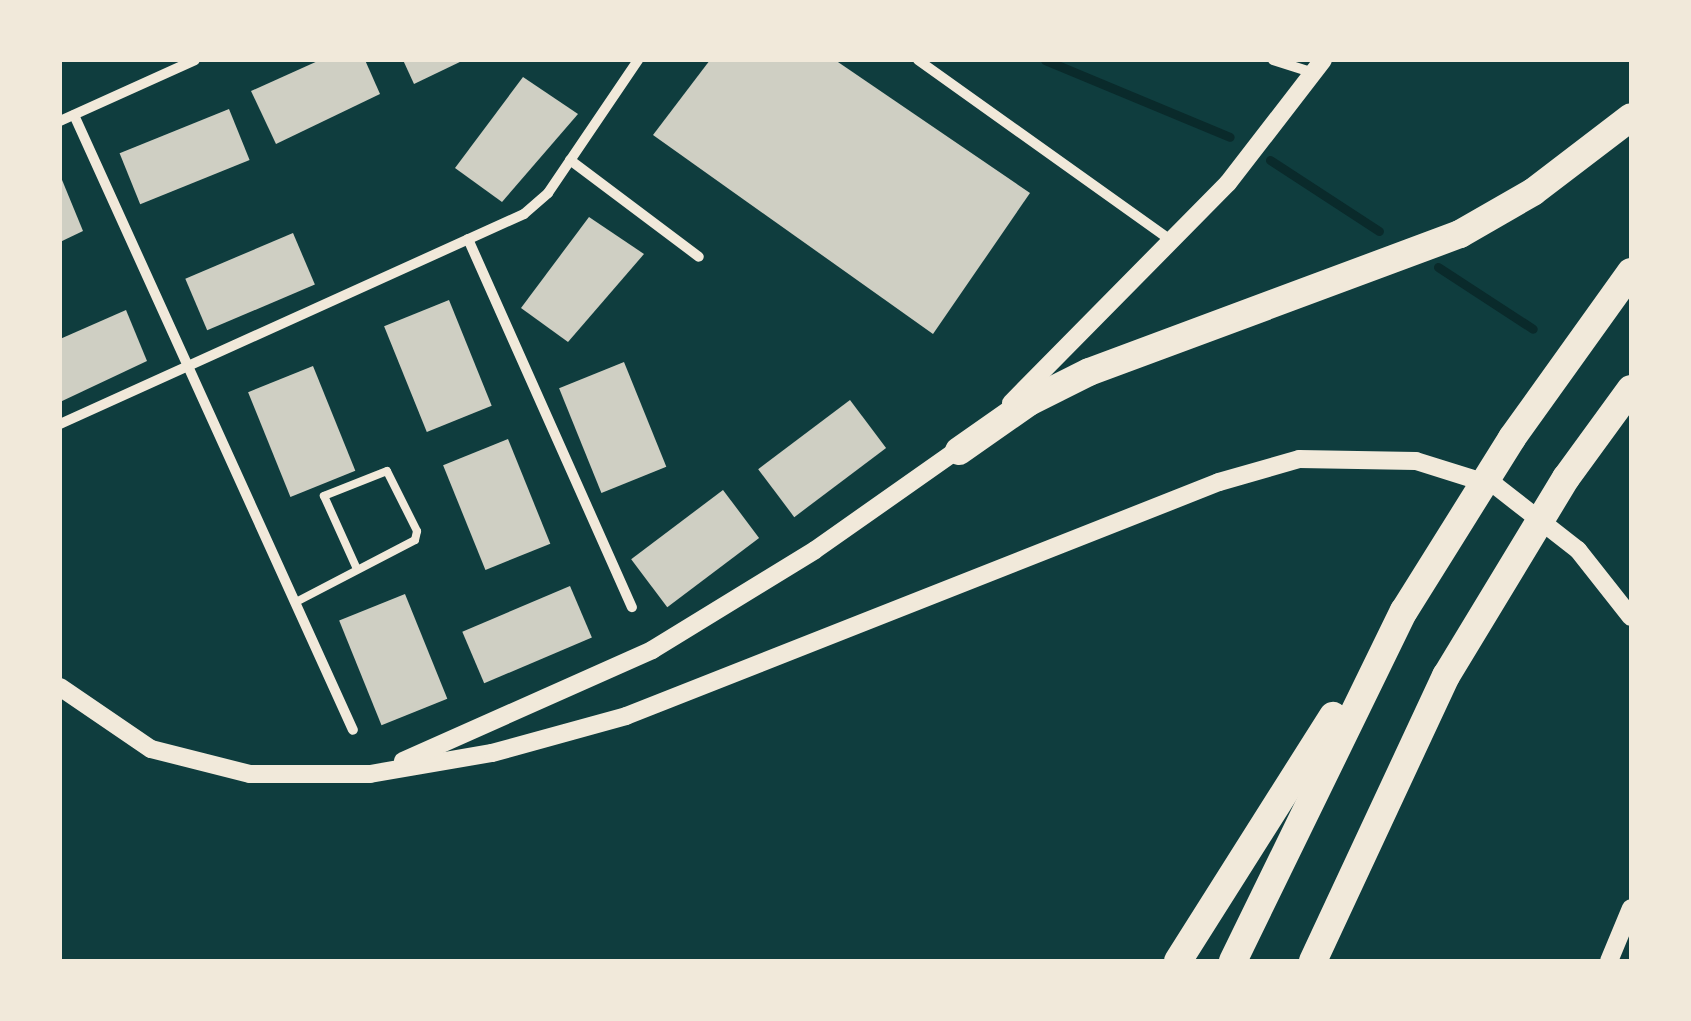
<!DOCTYPE html>
<html>
<head>
<meta charset="utf-8">
<style>
  body { margin:0 }
  #map { position:relative; width:1691px; height:1021px; overflow:hidden; background:#0f3d3e; font-family:"Nunito Sans",sans-serif }
  div>[style] { position:absolute }
  [style*='--x'] { left:calc(var(--x)*1px); top:calc(var(--y)*1px); width:calc(var(--w)*1px); rotate:calc(var(--a)*1deg) }
  .stream>* { height:9px; margin:-4.5px; padding:0 4.5px; transform-origin:4.5px; border-radius:4.5px; background:#0a2a2b }
  .building>* { inset:0; background:#cfcfc3; transform-origin:0 0 }
  .service>* { height:8px; margin:-4px; padding:0 4px; transform-origin:4px; border-radius:4px; background:#f1e9da }
  .minor>* { height:10px; margin:-5px; padding:0 5px; transform-origin:5px; border-radius:5px; background:#f1e9da }
  .tertiary>* { height:18px; margin:-9px; padding:0 9px; transform-origin:9px; border-radius:9px; background:#f1e9da }
  .motorway>* { height:28px; margin:-14px; padding:0 14px; transform-origin:14px; border-radius:14px; background:#f1e9da }
  span { translate:-50% -50%; white-space:nowrap; text-align:center; line-height:1.15; -webkit-text-stroke:9px #f1e9da; paint-order:stroke }
  .frame { position:absolute; inset:0; border:62px solid #f1e9da; pointer-events:none }
</style>
</head>
<body>
<div id="map">
  <div class="stream">
    <i style="--x:1045;--y:60;--w:200;--a:22.6"></i>
    <i style="--x:1270;--y:160;--w:130;--a:33.1"></i>
    <i style="--x:1438;--y:267;--w:113;--a:33.1"></i>
  </div>
  <div class="building">
    <i style="clip-path:polygon(320px 60px,365px 60px,380px 94px,276px 144px,251px 91px)"></i>
    <i style="clip-path:polygon(403px 60px,464px 60px,414px 84px)"></i>
    <i style="clip-path:polygon(710px 60px,835px 60px,1030px 193px,933px 334px,653px 135px)"></i>
    <i style="clip-path:polygon(523px 77px,578px 114px,502px 202px,455px 168px)"></i>
    <i style="left:229px;top:109px;width:55px;height:118px;rotate:68deg"></i>
    <i style="clip-path:polygon(60px 175px,83px 231px,60px 242px)"></i>
    <i style="clip-path:polygon(589px 217px,644px 254px,568px 342px,521px 308px)"></i>
    <i style="left:293px;top:233px;width:56px;height:117px;rotate:67deg"></i>
    <i style="left:449px;top:300px;width:114px;height:70px;rotate:68deg"></i>
    <i style="clip-path:polygon(126px 310px,147px 361px,60px 402px,60px 339px)"></i>
    <i style="left:624px;top:362px;width:113px;height:70px;rotate:68deg"></i>
    <i style="left:313px;top:366px;width:113px;height:70px;rotate:68deg"></i>
    <i style="left:850px;top:400px;width:60px;height:115px;rotate:53deg"></i>
    <i style="left:508px;top:439px;width:113px;height:70px;rotate:68deg"></i>
    <i style="left:723px;top:490px;width:60px;height:115px;rotate:53deg"></i>
    <i style="left:570px;top:586px;width:56px;height:117px;rotate:67deg"></i>
    <i style="left:405px;top:594px;width:113px;height:71px;rotate:68deg"></i>
  </div>
  <div class="service">
    <i style="--x:296;--y:602;--w:134;--a:-27.5"></i>
    <i style="--x:415;--y:540;--w:9;--a:-77"></i>
    <i style="--x:417;--y:531;--w:67;--a:-116.6"></i>
    <i style="--x:387;--y:471;--w:68;--a:158.4"></i>
    <i style="--x:324;--y:496;--w:80;--a:65.7"></i>
  </div>
  <div class="minor">
    <i style="--x:918;--y:60;--w:312;--a:35.5"></i>
    <i style="--x:1273;--y:60;--w:43;--a:17.6"></i>
    <i style="--x:74;--y:115;--w:675;--a:65.6"></i>
    <i style="--x:60;--y:121;--w:148;--a:-24.3"></i>
    <i style="--x:570;--y:160;--w:161;--a:36.9"></i>
    <i style="--x:468;--y:239;--w:403;--a:66"></i>
    <i style="--x:60;--y:424;--w:509;--a:-24.35"></i>
    <i style="--x:524;--y:214;--w:32;--a:-41"></i>
    <i style="--x:548;--y:193;--w:161;--a:-55.9"></i>
  </div>
  <div class="tertiary">
    <i style="--x:1011;--y:403;--w:309;--a:-45.4"></i>
    <i style="--x:1228;--y:183;--w:155;--a:-52.3"></i>
    <i style="--x:60;--y:687;--w:110;--a:34.3"></i>
    <i style="--x:151;--y:749;--w:102;--a:14.2"></i>
    <i style="--x:250;--y:774;--w:120;--a:0"></i>
    <i style="--x:370;--y:774;--w:124;--a:-9.8"></i>
    <i style="--x:492;--y:753;--w:139;--a:-15.4"></i>
    <i style="--x:626;--y:716;--w:637;--a:-21.53"></i>
    <i style="--x:1219;--y:482;--w:83;--a:-16"></i>
    <i style="--x:1299;--y:459;--w:117;--a:1"></i>
    <i style="--x:1416;--y:461;--w:84;--a:17.4"></i>
    <i style="--x:1496;--y:486;--w:104;--a:38"></i>
    <i style="--x:1578;--y:550;--w:85;--a:51.7"></i>
    <i style="--x:403;--y:761;--w:273;--a:-24"></i>
    <i style="--x:652;--y:650;--w:191;--a:-31.5"></i>
    <i style="--x:815;--y:550;--w:184;--a:-35.1"></i>
    <i style="--x:1609;--y:961;--w:57;--a:-67.5"></i>
  </div>
  <div class="motorway">
    <i style="--x:959;--y:451;--w:85;--a:-35"></i>
    <i style="--x:1029;--y:402;--w:67;--a:-26.6"></i>
    <i style="--x:1089;--y:372;--w:396;--a:-20.4"></i>
    <i style="--x:1460;--y:234;--w:84;--a:-29.9"></i>
    <i style="--x:1533;--y:192;--w:123;--a:-37.4"></i>
    <i style="--x:1178;--y:961;--w:290;--a:-57.7"></i>
    <i style="--x:1233;--y:961;--w:390;--a:-64"></i>
    <i style="--x:1404;--y:611;--w:204;--a:-58"></i>
    <i style="--x:1512;--y:438;--w:204;--a:-54.4"></i>
    <i style="--x:1313;--y:961;--w:315;--a:-65"></i>
    <i style="--x:1446;--y:676;--w:232;--a:-58.8"></i>
    <i style="--x:1566;--y:478;--w:110;--a:-53.9"></i>
  </div>
  <div class="frame"></div>
</div>
</body>
</html>
